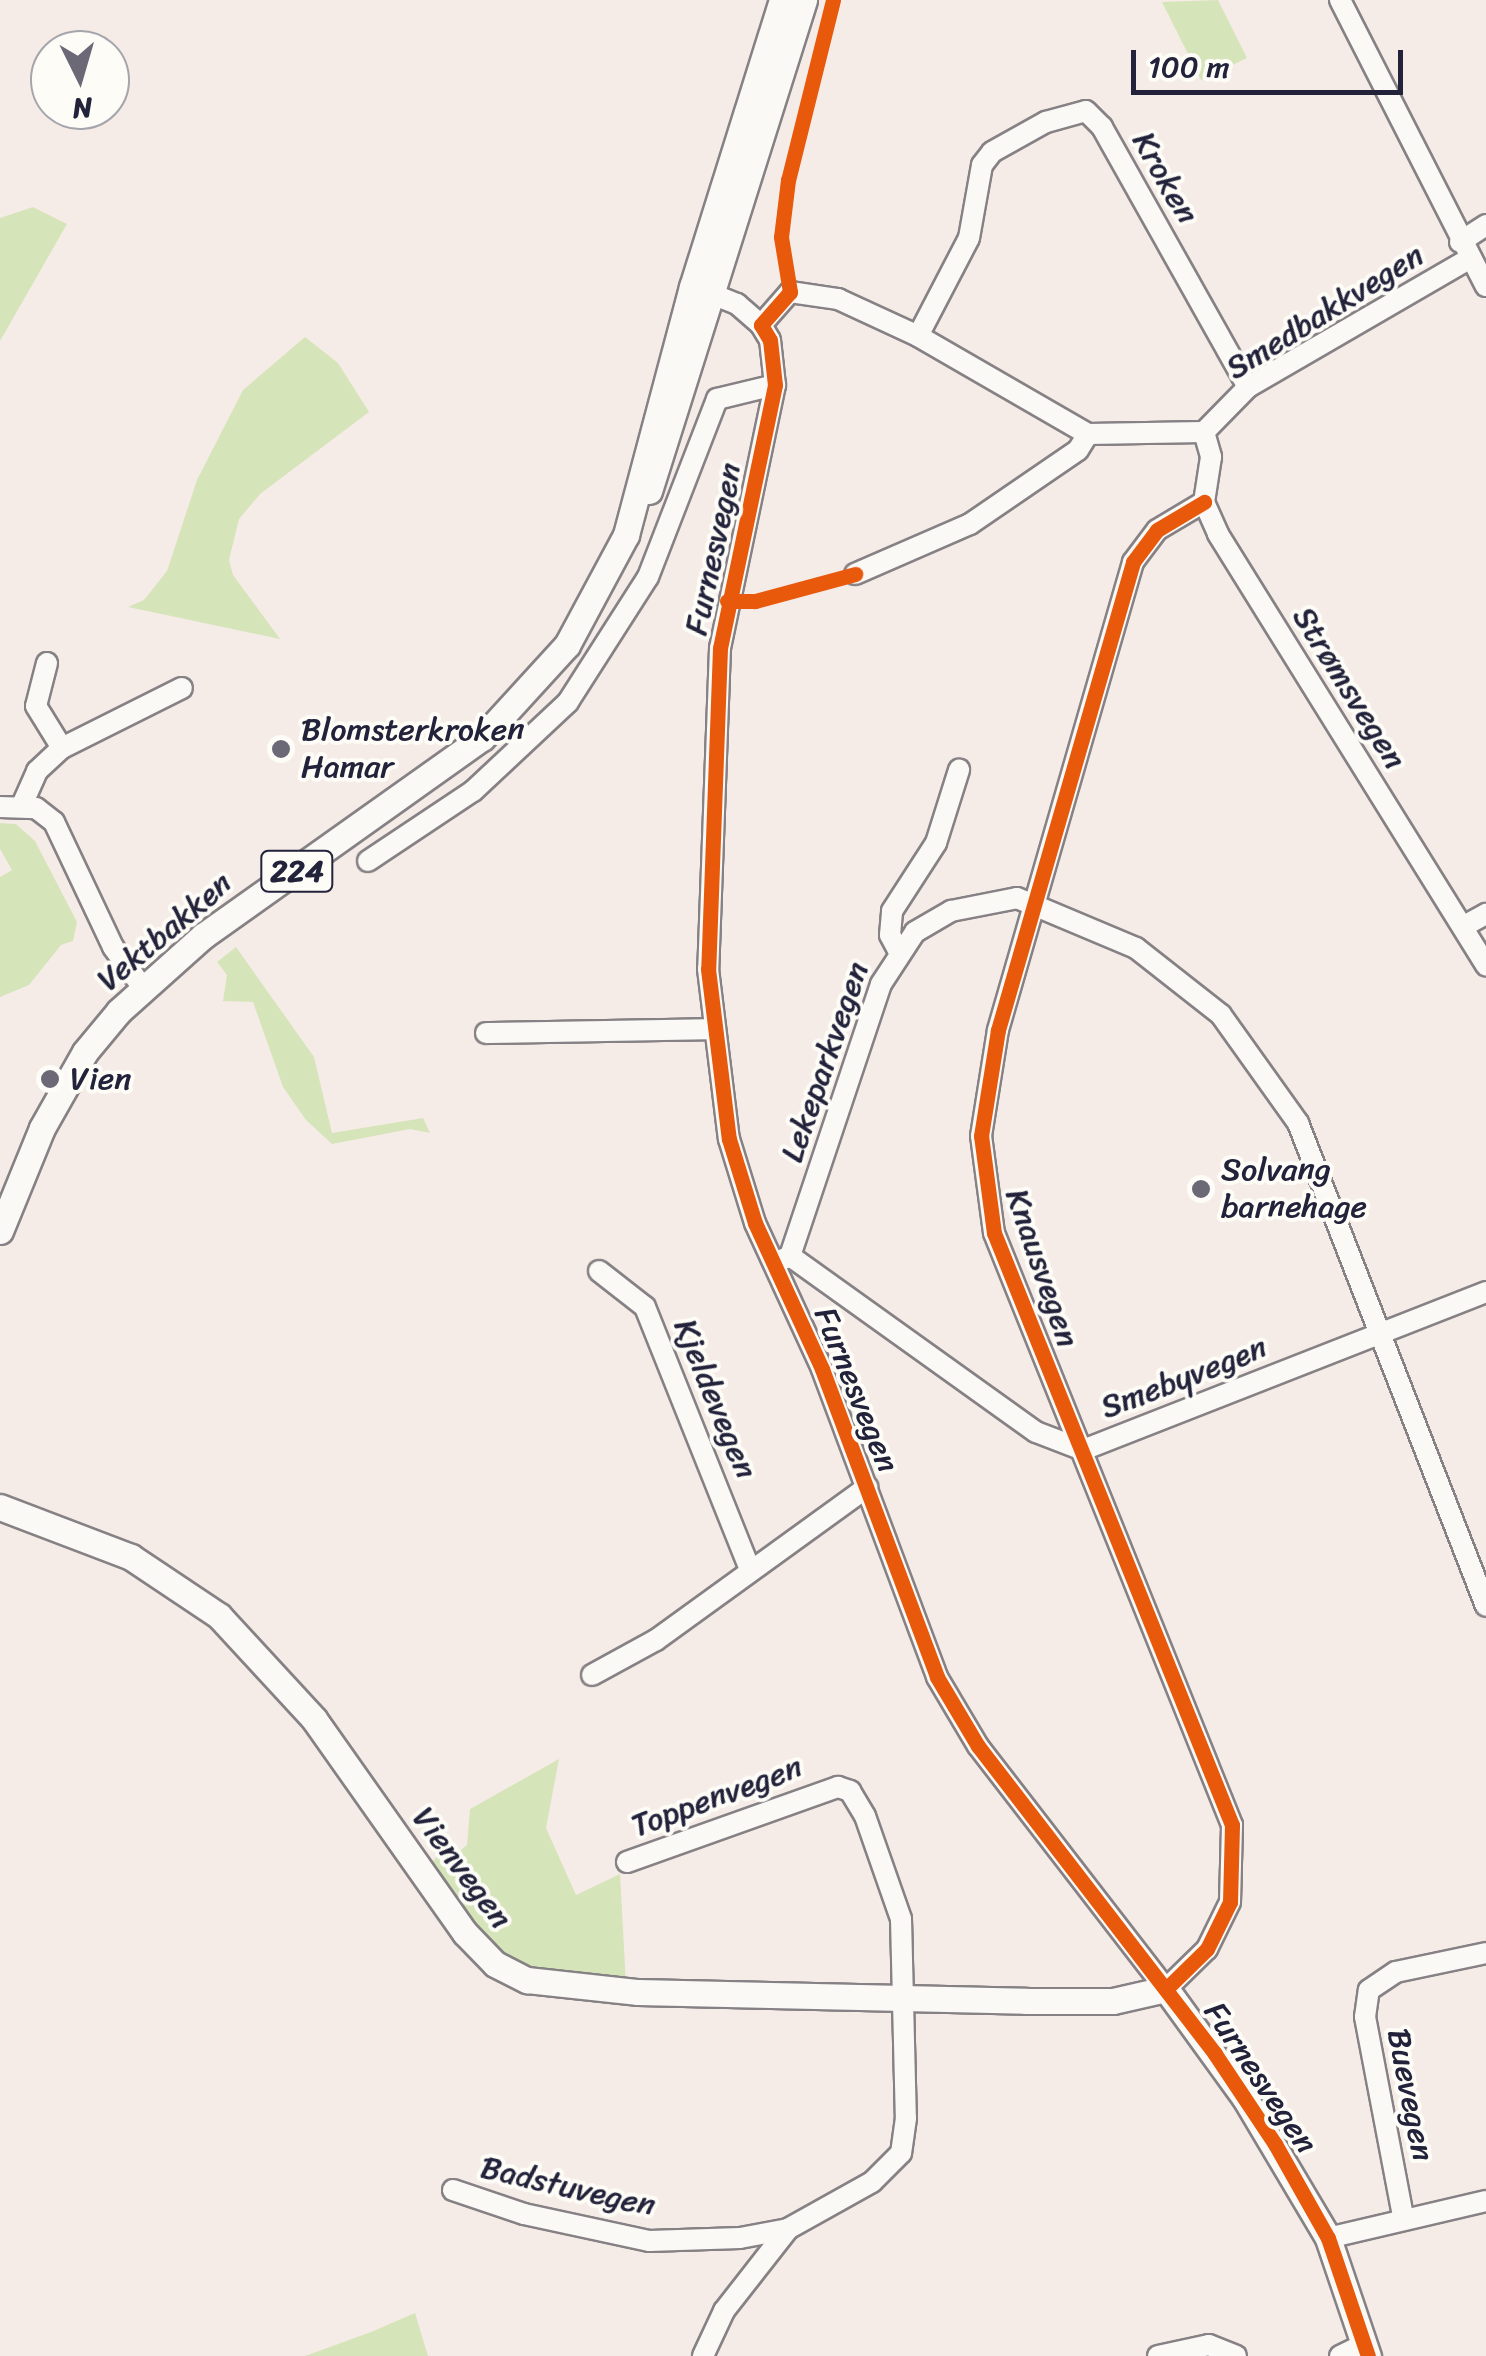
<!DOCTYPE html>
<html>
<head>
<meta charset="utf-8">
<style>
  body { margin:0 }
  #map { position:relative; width:1486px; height:2356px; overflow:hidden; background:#f6ece7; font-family:Sriracha,sans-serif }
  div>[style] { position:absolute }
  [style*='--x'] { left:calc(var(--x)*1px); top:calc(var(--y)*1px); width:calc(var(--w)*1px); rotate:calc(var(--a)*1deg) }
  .green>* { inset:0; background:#d6e4ba }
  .roads { filter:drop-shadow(2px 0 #868184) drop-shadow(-2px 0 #868184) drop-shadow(0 2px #868184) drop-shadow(0 -2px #868184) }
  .minor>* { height:20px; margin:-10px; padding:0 10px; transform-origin:10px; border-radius:10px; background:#faf9f6 }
  .major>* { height:25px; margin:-12.5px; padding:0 12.5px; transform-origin:12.5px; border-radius:12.5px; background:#faf9f6 }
  .cycleway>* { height:15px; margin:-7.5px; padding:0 7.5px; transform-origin:7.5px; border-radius:7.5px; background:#e8590c }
  .dots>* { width:28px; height:28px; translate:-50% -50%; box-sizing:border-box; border:5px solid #fdfcf7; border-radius:50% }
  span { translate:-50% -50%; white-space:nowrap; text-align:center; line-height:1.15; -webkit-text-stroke:8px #fdfcf7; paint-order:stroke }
  .shield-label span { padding:2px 8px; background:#fdfcf7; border:2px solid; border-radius:8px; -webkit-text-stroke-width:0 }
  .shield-label { font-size:30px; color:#22223b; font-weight:700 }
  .street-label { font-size:32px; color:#22223b }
  .poi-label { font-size:32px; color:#22223b }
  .left { translate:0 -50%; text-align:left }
  .north { position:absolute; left:30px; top:30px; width:100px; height:100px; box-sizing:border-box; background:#fdfcf7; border:2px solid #a5a5ac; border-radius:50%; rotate:175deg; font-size:28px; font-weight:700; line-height:40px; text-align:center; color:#22223b }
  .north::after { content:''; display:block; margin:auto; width:35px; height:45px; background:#6c6977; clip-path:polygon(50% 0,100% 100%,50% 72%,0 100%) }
  .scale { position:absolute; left:1131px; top:50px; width:272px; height:45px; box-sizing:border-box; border:5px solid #22223b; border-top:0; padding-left:12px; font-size:30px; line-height:35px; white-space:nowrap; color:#22223b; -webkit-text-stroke:8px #fdfcf7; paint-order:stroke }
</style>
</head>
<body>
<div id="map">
  <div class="green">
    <i style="clip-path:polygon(1218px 0,1247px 58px,1201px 80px,1162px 2px)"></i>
    <i style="clip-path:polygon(33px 207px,67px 224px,0 341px,0 218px)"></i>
    <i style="clip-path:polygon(305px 337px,338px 363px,369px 412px,260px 494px,239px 519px,229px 560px,233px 575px,280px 639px,128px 607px,144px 600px,167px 571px,197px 480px,243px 390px)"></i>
    <i style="clip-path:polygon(0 823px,16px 824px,35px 841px,77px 922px,73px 941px,61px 945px,29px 985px,0 997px,0 877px,12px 870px,0 849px)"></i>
    <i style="clip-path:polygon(236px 947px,314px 1057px,332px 1133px,423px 1118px,430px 1133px,410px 1129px,332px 1144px,306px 1120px,283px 1087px,253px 1002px,223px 1001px,227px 975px,217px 962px)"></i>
    <i style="clip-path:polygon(559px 1759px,546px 1828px,576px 1895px,620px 1874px,626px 1985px,579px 1983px,503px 1961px,427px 1869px,438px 1855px,455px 1855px,467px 1845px,470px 1809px)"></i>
    <i style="clip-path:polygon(415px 2313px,428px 2356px,305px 2356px,371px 2332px)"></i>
  </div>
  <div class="roads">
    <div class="minor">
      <i style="--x:1340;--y:0;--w:321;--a:63"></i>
      <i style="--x:1460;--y:242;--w:31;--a:-33"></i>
      <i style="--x:697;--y:288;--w:43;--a:21.8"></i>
      <i style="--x:737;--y:304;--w:32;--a:41"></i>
      <i style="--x:761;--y:325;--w:17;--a:59"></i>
      <i style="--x:770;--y:340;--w:45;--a:83.7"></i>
      <i style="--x:775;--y:385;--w:269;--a:101.8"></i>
      <i style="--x:720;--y:648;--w:321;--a:92.1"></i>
      <i style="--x:708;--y:969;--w:171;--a:83"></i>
      <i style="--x:729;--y:1139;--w:88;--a:72.8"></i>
      <i style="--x:755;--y:1223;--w:161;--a:65.3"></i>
      <i style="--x:822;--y:1369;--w:329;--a:69.5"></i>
      <i style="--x:937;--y:1677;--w:80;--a:59.3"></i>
      <i style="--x:978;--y:1746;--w:307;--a:52.3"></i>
      <i style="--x:1166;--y:1989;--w:57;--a:-44.3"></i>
      <i style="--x:1207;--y:1949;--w:52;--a:-63.9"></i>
      <i style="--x:1230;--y:1902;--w:77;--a:-88.5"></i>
      <i style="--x:1232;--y:1825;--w:638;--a:-111.9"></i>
      <i style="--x:994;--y:1233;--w:98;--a:-97.6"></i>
      <i style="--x:981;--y:1136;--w:107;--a:-80.9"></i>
      <i style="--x:998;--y:1030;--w:487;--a:-73.9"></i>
      <i style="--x:1133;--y:562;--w:40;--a:-53"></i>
      <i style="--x:1157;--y:530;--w:55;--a:-30.8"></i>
      <i style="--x:761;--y:325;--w:44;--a:-48.7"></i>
      <i style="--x:790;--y:292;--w:49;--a:8.3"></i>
      <i style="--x:838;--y:299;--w:88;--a:24.8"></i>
      <i style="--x:918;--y:336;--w:196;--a:30"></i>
      <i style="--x:918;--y:336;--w:110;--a:-62.5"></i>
      <i style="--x:969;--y:238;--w:74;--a:-79.9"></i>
      <i style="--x:982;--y:165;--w:16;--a:-52"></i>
      <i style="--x:992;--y:152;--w:62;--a:-29.1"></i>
      <i style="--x:1046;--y:122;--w:41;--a:-15.4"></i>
      <i style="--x:1086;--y:111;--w:23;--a:45"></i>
      <i style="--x:1102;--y:127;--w:298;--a:60.7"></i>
      <i style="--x:1204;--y:432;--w:26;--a:74"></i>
      <i style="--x:1211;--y:457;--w:46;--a:98.8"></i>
      <i style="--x:1204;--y:502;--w:35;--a:66"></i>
      <i style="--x:1218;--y:534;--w:508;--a:58.13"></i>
      <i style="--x:855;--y:574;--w:125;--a:-23.5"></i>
      <i style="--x:970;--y:524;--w:131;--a:-34.4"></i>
      <i style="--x:1078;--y:450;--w:19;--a:-58"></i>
      <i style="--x:1088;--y:434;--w:116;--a:-1"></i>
      <i style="--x:1204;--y:432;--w:63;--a:-45.6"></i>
      <i style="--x:1248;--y:387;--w:255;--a:-30.1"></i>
      <i style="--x:47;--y:663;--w:44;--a:104.3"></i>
      <i style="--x:36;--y:706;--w:49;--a:58.2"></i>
      <i style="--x:22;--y:805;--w:37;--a:-66"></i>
      <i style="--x:37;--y:771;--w:34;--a:-43"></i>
      <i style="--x:62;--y:748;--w:134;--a:-26.6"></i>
      <i style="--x:0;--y:807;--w:36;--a:2"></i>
      <i style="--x:36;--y:808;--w:23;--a:38"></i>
      <i style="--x:54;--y:822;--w:138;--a:64.7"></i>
      <i style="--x:113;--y:947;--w:51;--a:53.8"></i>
      <i style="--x:368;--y:861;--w:126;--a:-33.7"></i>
      <i style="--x:473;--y:791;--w:130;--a:-43.1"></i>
      <i style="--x:568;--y:702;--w:148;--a:-57.4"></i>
      <i style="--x:648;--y:577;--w:191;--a:-68.8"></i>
      <i style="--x:717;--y:399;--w:60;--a:-13.6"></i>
      <i style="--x:1464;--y:926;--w:25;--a:-29"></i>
      <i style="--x:898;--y:950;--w:17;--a:-118"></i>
      <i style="--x:890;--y:935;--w:24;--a:-85"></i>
      <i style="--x:892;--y:911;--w:81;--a:-57.1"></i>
      <i style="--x:936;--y:843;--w:77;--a:-72.5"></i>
      <i style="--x:486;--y:1033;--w:225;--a:-1"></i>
      <i style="--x:790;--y:1256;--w:287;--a:-71.5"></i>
      <i style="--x:881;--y:984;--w:62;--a:-56.8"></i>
      <i style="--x:915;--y:932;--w:42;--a:-30.3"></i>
      <i style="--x:951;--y:911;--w:67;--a:-11.1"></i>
      <i style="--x:1017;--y:898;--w:129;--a:22.8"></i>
      <i style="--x:1136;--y:948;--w:108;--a:38.2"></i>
      <i style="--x:1221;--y:1015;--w:133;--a:54.5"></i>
      <i style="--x:1298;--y:1123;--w:518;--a:68.73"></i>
      <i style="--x:779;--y:1261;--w:12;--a:-24"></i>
      <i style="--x:790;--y:1256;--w:302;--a:35.6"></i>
      <i style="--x:1036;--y:1432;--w:50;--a:21"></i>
      <i style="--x:1083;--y:1450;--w:433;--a:-21.4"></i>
      <i style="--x:599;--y:1271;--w:58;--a:38"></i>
      <i style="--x:645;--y:1307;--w:282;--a:68.2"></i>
      <i style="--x:592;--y:1675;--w:73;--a:-28.7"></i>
      <i style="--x:656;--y:1640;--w:261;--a:-35.9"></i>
      <i style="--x:627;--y:1862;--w:224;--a:-19.6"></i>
      <i style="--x:838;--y:1787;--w:13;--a:18"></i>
      <i style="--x:850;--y:1791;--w:29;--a:59"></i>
      <i style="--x:865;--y:1816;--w:109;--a:70.7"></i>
      <i style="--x:901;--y:1919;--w:199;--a:88.6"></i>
      <i style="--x:906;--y:2118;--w:35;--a:98"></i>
      <i style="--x:901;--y:2153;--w:41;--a:135"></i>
      <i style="--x:872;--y:2182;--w:96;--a:150.8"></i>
      <i style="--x:788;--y:2229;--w:104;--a:128"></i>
      <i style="--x:724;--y:2311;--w:50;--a:115"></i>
      <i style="--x:453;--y:2190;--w:75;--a:18.7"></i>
      <i style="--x:524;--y:2214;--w:128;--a:12.2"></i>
      <i style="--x:649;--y:2241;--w:91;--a:-1.9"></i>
      <i style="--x:740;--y:2238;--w:49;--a:-10.6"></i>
      <i style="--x:1403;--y:2216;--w:203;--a:-100.8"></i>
      <i style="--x:1365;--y:2017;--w:27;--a:-82"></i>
      <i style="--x:1369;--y:1990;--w:32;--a:-34"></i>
      <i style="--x:1396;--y:1972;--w:92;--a:-11.9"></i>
      <i style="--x:1328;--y:2238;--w:162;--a:-13.2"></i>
      <i style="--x:1158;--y:2356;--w:52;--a:-12.2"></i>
      <i style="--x:1209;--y:2345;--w:29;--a:22"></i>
      <i style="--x:1340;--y:2356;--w:28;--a:-26"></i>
    </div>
    <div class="major">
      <i style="--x:649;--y:491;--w:515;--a:-72.48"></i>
      <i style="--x:0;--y:1231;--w:111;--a:-67.8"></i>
      <i style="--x:42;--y:1128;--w:87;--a:-60.5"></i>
      <i style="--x:85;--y:1052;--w:53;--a:-50.3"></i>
      <i style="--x:119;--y:1011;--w:113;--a:-41.8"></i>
      <i style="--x:203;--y:936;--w:342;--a:-35.4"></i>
      <i style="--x:482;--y:738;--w:126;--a:-47.6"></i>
      <i style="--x:567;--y:645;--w:125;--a:-61.8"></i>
      <i style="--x:626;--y:535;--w:257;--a:-75.1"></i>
      <i style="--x:692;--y:287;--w:301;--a:-72.6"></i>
      <i style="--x:0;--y:1507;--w:140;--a:20.9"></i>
      <i style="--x:131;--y:1557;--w:106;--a:33.8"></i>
      <i style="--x:219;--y:1616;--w:140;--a:47.3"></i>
      <i style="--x:314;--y:1719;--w:262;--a:54.8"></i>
      <i style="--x:465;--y:1933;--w:43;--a:45.9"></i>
      <i style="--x:495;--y:1964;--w:36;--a:27"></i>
      <i style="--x:527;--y:1980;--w:112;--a:6.2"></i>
      <i style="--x:638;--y:1992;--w:388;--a:1.3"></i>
      <i style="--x:1026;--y:2001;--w:87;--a:0"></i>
      <i style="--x:1113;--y:2001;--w:54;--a:-12.8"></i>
      <i style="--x:1166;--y:1989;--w:135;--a:54.1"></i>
      <i style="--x:1245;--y:2098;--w:163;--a:59.3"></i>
      <i style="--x:1328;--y:2238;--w:125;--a:71.3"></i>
    </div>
  </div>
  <div class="cycleway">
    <i style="--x:833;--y:0;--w:186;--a:104"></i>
    <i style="--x:788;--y:180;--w:57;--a:97"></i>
    <i style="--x:781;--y:237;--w:56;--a:80.7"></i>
    <i style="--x:790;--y:292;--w:44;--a:131.3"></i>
    <i style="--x:761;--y:325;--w:17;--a:59"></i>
    <i style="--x:770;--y:340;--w:45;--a:83.7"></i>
    <i style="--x:775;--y:385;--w:269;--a:101.8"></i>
    <i style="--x:720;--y:648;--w:321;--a:92.1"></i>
    <i style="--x:708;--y:969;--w:171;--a:83"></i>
    <i style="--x:729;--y:1139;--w:88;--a:72.8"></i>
    <i style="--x:755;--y:1223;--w:161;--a:65.3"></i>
    <i style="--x:822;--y:1369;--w:329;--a:69.5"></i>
    <i style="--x:937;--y:1677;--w:80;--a:59.3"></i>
    <i style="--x:978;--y:1746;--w:389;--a:52.4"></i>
    <i style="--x:1215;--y:2054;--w:108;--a:56.3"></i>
    <i style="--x:1275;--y:2144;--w:108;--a:60.6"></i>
    <i style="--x:1328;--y:2238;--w:125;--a:71.3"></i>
    <i style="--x:727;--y:601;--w:28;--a:0"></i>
    <i style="--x:755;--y:601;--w:104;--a:-15.1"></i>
    <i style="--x:1166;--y:1989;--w:57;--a:-44.3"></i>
    <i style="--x:1207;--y:1949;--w:52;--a:-63.9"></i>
    <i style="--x:1230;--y:1902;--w:77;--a:-88.5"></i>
    <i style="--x:1232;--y:1825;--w:638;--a:-111.9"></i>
    <i style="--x:994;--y:1233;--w:98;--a:-97.6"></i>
    <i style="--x:981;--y:1136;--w:107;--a:-80.9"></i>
    <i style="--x:998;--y:1030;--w:487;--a:-73.9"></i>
    <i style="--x:1133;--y:562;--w:40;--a:-53"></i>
    <i style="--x:1157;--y:530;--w:55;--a:-30.8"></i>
  </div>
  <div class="dots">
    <i style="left:281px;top:749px;background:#6c6977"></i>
    <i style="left:50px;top:1079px;background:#6c6977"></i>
    <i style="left:1201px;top:1189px;background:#6c6977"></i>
  </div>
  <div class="shield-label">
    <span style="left:297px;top:871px">224</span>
  </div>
  <div class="street-label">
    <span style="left:1165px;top:178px;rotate:61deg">Kroken</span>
    <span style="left:1325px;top:312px;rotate:-32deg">Smedbakkvegen</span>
    <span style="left:714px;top:549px;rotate:-78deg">Furnesvegen</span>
    <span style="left:1349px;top:688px;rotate:58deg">Strømsvegen</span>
    <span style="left:165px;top:932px;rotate:-40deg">Vektbakken</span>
    <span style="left:825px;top:1062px;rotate:-71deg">Lekeparkvegen</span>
    <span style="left:1042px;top:1268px;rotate:71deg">Knausvegen</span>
    <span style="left:1184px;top:1378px;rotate:-21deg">Smebyvegen</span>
    <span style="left:856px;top:1390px;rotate:68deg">Furnesvegen</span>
    <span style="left:715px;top:1399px;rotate:68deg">Kjeldevegen</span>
    <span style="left:717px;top:1797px;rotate:-20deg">Toppenvegen</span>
    <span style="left:462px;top:1868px;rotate:53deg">Vienvegen</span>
    <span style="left:1260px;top:2078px;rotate:56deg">Furnesvegen</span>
    <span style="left:1410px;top:2095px;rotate:79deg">Buevegen</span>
    <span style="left:568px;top:2187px;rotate:13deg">Badstuvegen</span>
  </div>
  <div class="poi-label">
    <span class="left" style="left:301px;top:749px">Blomsterkroken<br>Hamar</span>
    <span class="left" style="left:70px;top:1079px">Vien</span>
    <span class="left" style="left:1221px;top:1189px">Solvang<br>barnehage</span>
  </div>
  <div class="north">N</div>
  <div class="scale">100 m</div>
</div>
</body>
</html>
